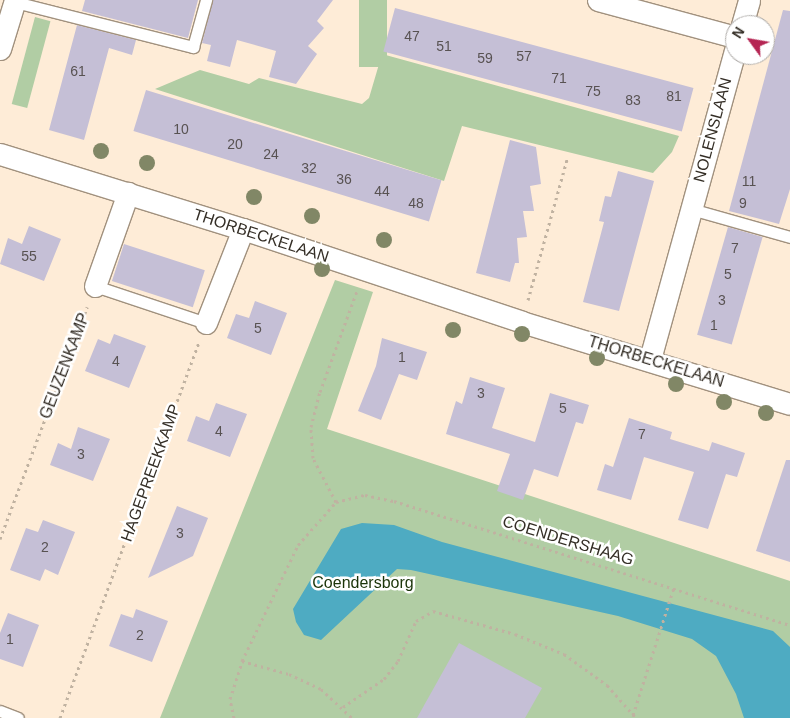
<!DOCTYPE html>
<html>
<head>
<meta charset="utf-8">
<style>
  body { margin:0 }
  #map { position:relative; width:790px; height:718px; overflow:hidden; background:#feecd7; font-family:Arial,sans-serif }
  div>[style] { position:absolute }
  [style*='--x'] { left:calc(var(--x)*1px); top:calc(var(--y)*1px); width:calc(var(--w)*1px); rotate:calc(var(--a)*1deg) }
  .green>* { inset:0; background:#b1cda4; transform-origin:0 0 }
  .water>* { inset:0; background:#4eabc2 }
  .building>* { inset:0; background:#c5bfd6; transform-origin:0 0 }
  .path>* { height:3px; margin-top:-1.5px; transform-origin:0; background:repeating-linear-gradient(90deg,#c0b2a1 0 2.5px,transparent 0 6.5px) }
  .roads { filter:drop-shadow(1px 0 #a1917e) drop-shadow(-1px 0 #a1917e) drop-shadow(0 1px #a1917e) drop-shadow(0 -1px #a1917e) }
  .service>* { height:11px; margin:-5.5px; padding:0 5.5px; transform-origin:5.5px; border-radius:5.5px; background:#fff }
  .minor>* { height:21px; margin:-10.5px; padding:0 10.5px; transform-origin:10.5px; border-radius:10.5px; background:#fff }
  .trees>* { width:16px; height:16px; margin:-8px; border-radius:50%; background:#818766 }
  span { translate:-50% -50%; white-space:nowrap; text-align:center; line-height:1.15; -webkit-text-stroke:5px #fff; paint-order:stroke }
  .number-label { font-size:14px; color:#585252 }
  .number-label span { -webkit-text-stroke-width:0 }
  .street-label { font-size:16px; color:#342e26 }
  .park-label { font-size:16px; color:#1b3409 }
  .north { position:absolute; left:725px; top:15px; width:50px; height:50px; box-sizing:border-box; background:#fff; border:1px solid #aeaba8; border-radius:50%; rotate:302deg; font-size:14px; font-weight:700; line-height:20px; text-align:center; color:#342e26 }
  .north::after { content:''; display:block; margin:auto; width:18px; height:22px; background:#b52553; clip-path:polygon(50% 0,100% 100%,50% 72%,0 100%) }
</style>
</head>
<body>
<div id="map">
  <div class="green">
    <i style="left:359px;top:0;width:28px;height:67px"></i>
    <i style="left:35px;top:17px;width:16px;height:90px;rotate:15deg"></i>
    <i style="clip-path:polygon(382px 54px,679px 136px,672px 152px,653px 173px,462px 126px,444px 181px,155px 89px,200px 70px,249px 84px,259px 78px,362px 104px,369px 98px)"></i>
    <i style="clip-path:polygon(335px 280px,373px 292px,327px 429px,790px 581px,790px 718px,160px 718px)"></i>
  </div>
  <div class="water">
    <i style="clip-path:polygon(362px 523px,394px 525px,442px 542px,773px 631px,790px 647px,790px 718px,744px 718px,736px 694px,716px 656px,692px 639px,618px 616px,411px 570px,397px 569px,321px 640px,304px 635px,296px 622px,293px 609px,341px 529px)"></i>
  </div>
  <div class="building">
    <i style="clip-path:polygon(85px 0,198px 0,188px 38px,82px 11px)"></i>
    <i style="clip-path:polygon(213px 0,333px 0,317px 21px,324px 28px,308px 46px,317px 54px,296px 84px,269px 77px,276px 51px,237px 40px,230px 67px,207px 61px,211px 45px,202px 43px)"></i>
    <i style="left:395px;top:8px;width:309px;height:45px;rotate:15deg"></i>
    <i style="clip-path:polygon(783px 10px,790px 11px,790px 189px,779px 224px,729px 211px)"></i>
    <i style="clip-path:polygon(77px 25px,136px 40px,132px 55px,109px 48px,84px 140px,49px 130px)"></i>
    <i style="left:146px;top:90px;width:309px;height:43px;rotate:17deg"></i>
    <i style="clip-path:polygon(510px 140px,536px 147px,541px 184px,530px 186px,534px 211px,523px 211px,527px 237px,517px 238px,519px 263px,515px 263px,510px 282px,476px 273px)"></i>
    <i style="clip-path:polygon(618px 171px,654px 181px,619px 311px,583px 302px,604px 222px,599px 221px,605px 196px,611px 197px)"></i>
    <i style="clip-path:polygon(29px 226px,61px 239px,44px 281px,0 264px,8px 238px,22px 244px)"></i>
    <i style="left:728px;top:227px;width:36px;height:112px;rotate:16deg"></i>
    <i style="left:124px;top:244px;width:85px;height:39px;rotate:18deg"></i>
    <i style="clip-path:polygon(255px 301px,287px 313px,271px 355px,227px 338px,236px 314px,249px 318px)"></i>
    <i style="clip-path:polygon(114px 334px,146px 346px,129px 388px,85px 371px,98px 339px,110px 344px)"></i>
    <i style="clip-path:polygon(382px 338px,427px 352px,417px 380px,399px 374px,381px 420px,358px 411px,376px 366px)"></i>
    <i style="clip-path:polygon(470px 377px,505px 388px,492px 428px,535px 442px,550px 393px,589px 405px,583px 424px,576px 422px,558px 477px,534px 469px,523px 500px,497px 491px,510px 454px,446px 434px,456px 401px,462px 404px)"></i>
    <i style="clip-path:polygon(216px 403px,247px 414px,230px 457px,187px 441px,196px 416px,209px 421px)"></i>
    <i style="clip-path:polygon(629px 418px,672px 432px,670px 439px,709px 451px,712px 442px,745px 453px,737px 477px,726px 474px,708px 529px,678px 520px,694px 472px,644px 457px,631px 500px,597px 490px,605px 464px,613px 467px)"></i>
    <i style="clip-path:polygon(78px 427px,110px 439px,93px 481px,50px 465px,58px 443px,71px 449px)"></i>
    <i style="clip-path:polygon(786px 460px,790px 460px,790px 562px,756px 551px)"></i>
    <i style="clip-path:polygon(177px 506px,208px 518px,193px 556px,148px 578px)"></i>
    <i style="clip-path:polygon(43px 520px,75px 532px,58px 575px,45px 569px,40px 581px,10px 570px,26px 528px,38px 532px)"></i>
    <i style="clip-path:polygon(136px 609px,168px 621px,152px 662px,109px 646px,121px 614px,133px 618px)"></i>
    <i style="clip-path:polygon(8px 613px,39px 625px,23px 667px,0 659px,0 633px)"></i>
    <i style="clip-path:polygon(459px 643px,542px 688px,525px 718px,417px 718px)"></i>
  </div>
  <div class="path">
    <i style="--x:528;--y:300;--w:146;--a:-74.5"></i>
    <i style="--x:336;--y:502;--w:50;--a:-117.6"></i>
    <i style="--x:313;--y:458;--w:31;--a:-94"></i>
    <i style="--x:311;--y:427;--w:36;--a:-76"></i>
    <i style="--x:320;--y:392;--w:108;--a:-69.9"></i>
    <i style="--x:0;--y:539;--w:248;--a:-69.4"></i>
    <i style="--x:242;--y:661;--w:49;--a:15.5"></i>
    <i style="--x:289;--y:674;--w:35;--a:25"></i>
    <i style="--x:321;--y:689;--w:42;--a:43.1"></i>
    <i style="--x:343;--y:707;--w:50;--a:-34.3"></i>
    <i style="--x:384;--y:679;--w:23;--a:-52"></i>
    <i style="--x:398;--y:661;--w:44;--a:-65.8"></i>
    <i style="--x:416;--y:621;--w:20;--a:-30"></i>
    <i style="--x:433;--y:611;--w:85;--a:15.7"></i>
    <i style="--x:515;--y:634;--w:53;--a:22.2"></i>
    <i style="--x:564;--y:654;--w:53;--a:35.8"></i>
    <i style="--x:607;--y:685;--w:44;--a:48.7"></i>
    <i style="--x:633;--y:715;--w:134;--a:-72.2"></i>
    <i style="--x:60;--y:718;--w:400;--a:-69.7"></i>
    <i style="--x:234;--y:718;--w:19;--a:-102"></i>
    <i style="--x:230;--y:699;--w:40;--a:-72"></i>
    <i style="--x:242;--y:661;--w:129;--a:-64.2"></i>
    <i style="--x:298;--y:545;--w:57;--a:-48.5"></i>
    <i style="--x:336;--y:502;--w:30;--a:-14"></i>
    <i style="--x:365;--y:495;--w:30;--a:12"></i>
    <i style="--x:394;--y:501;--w:415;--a:17.4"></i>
  </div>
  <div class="roads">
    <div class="service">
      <i style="--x:15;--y:2;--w:184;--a:14.2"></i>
      <i style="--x:193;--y:47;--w:49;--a:-74.5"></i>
      <i style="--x:691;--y:209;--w:103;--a:15.8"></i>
      <i style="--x:95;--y:286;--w:117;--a:18.4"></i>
      <i style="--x:0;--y:711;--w:19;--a:21"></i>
    </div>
    <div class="minor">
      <i style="--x:598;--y:0;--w:142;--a:15.1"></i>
      <i style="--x:742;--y:25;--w:26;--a:-74"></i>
      <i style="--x:0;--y:49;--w:51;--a:-73"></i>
      <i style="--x:0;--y:154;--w:254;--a:17.2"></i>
      <i style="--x:243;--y:229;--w:294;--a:18.4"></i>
      <i style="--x:522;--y:322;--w:280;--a:17"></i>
      <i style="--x:95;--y:286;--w:99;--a:-70.5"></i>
      <i style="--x:206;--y:323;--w:101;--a:-68.5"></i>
      <i style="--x:650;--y:359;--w:320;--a:-74.6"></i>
    </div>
  </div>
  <div class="trees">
    <i style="left:101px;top:151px"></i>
    <i style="left:147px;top:163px"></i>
    <i style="left:254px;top:197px"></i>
    <i style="left:312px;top:216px"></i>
    <i style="left:384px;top:240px"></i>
    <i style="left:322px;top:269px"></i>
    <i style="left:453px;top:330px"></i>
    <i style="left:522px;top:334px"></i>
    <i style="left:597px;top:358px"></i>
    <i style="left:676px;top:384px"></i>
    <i style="left:724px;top:402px"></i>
    <i style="left:766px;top:413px"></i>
  </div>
  <div class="number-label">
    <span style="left:412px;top:36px">47</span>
    <span style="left:444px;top:46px">51</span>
    <span style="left:524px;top:56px">57</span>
    <span style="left:485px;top:58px">59</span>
    <span style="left:78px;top:71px">61</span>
    <span style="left:559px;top:78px">71</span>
    <span style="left:593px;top:91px">75</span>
    <span style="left:674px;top:96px">81</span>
    <span style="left:633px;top:100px">83</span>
    <span style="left:181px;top:129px">10</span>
    <span style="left:235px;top:144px">20</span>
    <span style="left:271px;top:154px">24</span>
    <span style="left:309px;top:168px">32</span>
    <span style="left:344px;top:179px">36</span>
    <span style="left:749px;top:181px">11</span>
    <span style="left:382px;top:191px">44</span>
    <span style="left:416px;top:203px">48</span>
    <span style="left:743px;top:203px">9</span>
    <span style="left:735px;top:248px">7</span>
    <span style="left:29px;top:256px">55</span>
    <span style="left:728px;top:274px">5</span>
    <span style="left:722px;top:300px">3</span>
    <span style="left:714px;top:325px">1</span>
    <span style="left:258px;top:328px">5</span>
    <span style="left:402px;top:357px">1</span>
    <span style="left:116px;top:361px">4</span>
    <span style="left:481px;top:393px">3</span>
    <span style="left:563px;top:408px">5</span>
    <span style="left:219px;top:431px">4</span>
    <span style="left:642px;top:434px">7</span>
    <span style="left:81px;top:454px">3</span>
    <span style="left:180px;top:533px">3</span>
    <span style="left:45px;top:547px">2</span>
    <span style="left:140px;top:635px">2</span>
    <span style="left:10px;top:639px">1</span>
  </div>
  <div class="street-label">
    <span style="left:713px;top:130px;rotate:-75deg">NOLENSLAAN</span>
    <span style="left:261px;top:236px;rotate:18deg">THORBECKELAAN</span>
    <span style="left:656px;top:362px;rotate:17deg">THORBECKELAAN</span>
    <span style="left:65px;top:366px;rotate:-69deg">GEUZENKAMP</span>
    <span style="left:151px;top:473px;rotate:-70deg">HAGEPREEKKAMP</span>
    <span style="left:568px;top:541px;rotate:17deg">COENDERSHAAG</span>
  </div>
  <div class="park-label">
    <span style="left:363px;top:583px">Coendersborg</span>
  </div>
  <div class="north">N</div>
</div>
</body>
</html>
